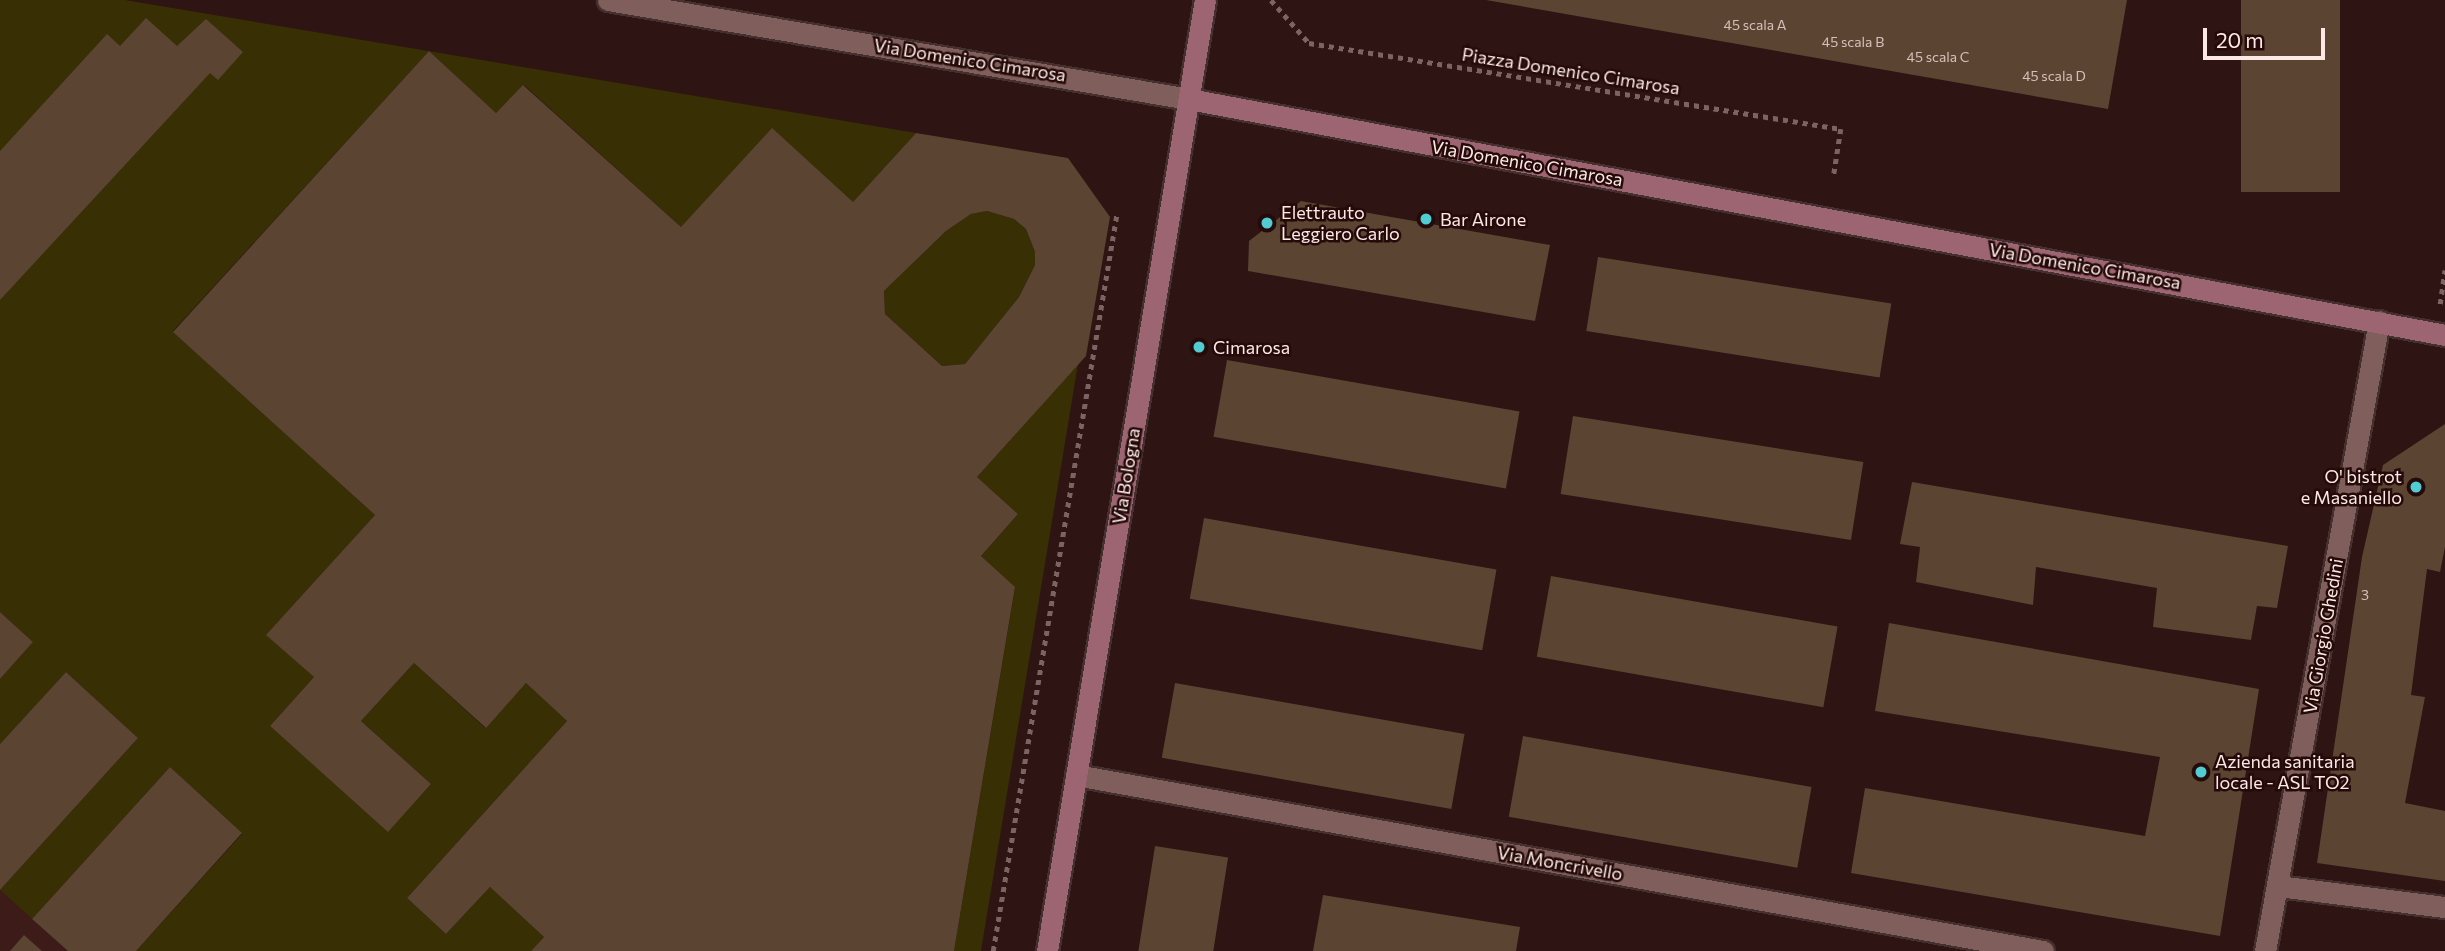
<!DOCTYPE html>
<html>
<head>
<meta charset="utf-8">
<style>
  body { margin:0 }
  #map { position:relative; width:2445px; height:951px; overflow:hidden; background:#2e1412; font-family:Commissioner,sans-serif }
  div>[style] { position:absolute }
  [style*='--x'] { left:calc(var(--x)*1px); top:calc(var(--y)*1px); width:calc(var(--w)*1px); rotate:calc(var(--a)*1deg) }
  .built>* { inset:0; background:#3c1b19 }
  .green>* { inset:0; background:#382f05 }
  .building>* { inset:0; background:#5b4432; transform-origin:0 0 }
  .path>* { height:4.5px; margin-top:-2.25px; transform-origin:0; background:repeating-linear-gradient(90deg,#7b6461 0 5px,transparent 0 10px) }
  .roads { filter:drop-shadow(2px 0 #43302f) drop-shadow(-2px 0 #43302f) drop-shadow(0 2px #43302f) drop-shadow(0 -2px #43302f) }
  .lane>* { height:21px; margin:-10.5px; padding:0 10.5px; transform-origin:10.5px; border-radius:10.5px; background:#7f5e5b }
  .street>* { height:21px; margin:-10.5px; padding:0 10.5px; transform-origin:10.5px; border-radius:10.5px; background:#7f5e5b }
  .secondary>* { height:21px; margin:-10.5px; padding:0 10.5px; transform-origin:10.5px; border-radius:10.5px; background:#9d6472 }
  .dots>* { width:19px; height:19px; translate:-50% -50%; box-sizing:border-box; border:4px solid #240b09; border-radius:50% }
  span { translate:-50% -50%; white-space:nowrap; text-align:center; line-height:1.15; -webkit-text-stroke:5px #240b09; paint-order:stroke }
  .number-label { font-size:14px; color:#d4c0b9 }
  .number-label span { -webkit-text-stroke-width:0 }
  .street-label { font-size:18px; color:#fce9e6 }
  .poi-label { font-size:18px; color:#fce9e6 }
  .left { translate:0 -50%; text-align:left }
  .right { translate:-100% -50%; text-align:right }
  .scale { position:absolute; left:2203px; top:28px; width:122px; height:32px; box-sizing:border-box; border:4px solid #fce9e6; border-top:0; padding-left:9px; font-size:21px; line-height:24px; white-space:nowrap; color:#fce9e6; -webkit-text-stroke:5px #240b09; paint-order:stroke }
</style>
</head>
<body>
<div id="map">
  <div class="built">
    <i style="clip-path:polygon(0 890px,32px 919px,68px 951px,0 951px)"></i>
  </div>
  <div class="green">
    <i style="clip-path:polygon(0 0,125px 0,916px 133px,853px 202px,681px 227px,524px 85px,496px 113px,429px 51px,173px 331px,375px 515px,267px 635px,314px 677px,270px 726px,388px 831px,431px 784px,361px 721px,414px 663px,485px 728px,526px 683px,567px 721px,407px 898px,446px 934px,490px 887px,544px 937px,531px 951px,136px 951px,242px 834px,170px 767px,32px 919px,0 890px,138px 738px,66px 672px,0 744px,0 679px,33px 642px,0 612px)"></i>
    <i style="clip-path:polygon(987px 211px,1014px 219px,1026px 229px,1035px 252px,1035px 265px,1019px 297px,965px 364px,942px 366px,885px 314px,884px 291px,946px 231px,971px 214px)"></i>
    <i style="clip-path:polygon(1078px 364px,981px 951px,954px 951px,1015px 588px,981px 556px,1018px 514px,977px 477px)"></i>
  </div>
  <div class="building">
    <i style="clip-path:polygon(1486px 0,2127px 0,2108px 109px)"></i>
    <i style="left:2241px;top:0;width:99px;height:192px"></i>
    <i style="clip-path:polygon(146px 18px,177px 46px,206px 19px,243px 52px,218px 80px,210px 73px,0 300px,0 151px,107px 34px,120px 46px)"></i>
    <i style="clip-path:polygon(evenodd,429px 51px,496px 113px,523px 85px,681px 227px,772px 128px,853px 202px,916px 133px,1068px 158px,1110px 217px,1086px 356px,977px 477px,1018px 514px,981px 556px,1015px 587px,954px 951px,531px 951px,544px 937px,490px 887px,446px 934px,407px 898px,567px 721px,526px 683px,486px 728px,414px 663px,361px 721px,431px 784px,388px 832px,270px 726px,314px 677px,266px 635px,375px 515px,173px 332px,429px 51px,987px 211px,1014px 219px,1026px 229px,1035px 252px,1035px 265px,1019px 297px,965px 364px,942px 366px,885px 314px,884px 291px,946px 231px,971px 214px,987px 211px)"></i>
    <i style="clip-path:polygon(1301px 201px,1550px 245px,1535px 321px,1248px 271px,1249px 241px)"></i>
    <i style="left:1598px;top:257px;width:297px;height:75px;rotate:9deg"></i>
    <i style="left:1227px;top:360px;width:297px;height:78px;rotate:10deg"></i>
    <i style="left:1573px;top:416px;width:294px;height:79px;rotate:9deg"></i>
    <i style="clip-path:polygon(2445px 424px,2445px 547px,2440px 572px,2427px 569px,2411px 695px,2425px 697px,2405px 803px,2445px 811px,2445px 881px,2317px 863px,2362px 557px,2383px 465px)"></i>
    <i style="clip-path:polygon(1912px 482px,2288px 546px,2277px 608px,2257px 606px,2251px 640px,2153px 627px,2157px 588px,2036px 567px,2033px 605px,1916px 582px,1920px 547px,1900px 544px)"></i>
    <i style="left:1204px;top:518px;width:297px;height:82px;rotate:10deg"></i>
    <i style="left:1551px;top:576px;width:291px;height:82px;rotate:10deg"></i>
    <i style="clip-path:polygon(0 612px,33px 642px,0 679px)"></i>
    <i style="clip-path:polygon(1889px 623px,2259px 689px,2220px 936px,1851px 873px,1865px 788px,2145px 836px,2160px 757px,1875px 711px)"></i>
    <i style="clip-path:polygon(66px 672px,138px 738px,0 890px,0 744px)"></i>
    <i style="left:1175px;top:683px;width:294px;height:76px;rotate:10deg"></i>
    <i style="left:1523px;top:736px;width:293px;height:82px;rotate:10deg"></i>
    <i style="clip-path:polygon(170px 767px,242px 833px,136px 951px,68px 951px,32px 919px)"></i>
    <i style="left:1155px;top:846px;width:74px;height:107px;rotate:9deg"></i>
    <i style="clip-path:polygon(1323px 895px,1520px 927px,1516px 951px,1313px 951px)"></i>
    <i style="clip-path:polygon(24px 935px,42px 951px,10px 951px)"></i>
  </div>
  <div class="path">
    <i style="--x:1271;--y:0;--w:57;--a:48.5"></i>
    <i style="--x:1309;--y:43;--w:539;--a:9.18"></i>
    <i style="--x:1841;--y:129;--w:46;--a:98.8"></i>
    <i style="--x:2440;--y:304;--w:34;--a:-82"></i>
    <i style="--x:993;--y:951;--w:749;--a:-80.47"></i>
  </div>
  <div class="roads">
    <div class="lane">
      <i style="--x:2278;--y:886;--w:168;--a:7.2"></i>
    </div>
    <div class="street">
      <i style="--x:608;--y:0;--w:589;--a:9.67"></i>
      <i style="--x:1076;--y:775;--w:983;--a:10.32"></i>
      <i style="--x:2265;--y:951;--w:640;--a:-79.74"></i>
    </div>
    <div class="secondary">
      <i style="--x:1189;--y:99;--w:1278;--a:10.64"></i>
      <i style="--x:1047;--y:951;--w:964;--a:-80.57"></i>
    </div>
  </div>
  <div class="dots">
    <i style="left:1426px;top:219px;background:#51ccd3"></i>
    <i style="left:1267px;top:223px;background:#51ccd3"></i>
    <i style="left:1199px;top:347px;background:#51ccd3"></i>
    <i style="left:2416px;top:487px;background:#51ccd3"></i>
    <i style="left:2201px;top:772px;background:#51ccd3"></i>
  </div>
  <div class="number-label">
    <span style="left:1755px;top:25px">45 scala A</span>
    <span style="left:1853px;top:42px">45 scala B</span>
    <span style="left:1938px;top:57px">45 scala C</span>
    <span style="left:2054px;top:76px">45 scala D</span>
    <span style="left:2365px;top:595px">3</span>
  </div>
  <div class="street-label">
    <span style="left:970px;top:60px;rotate:9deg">Via Domenico Cimarosa</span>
    <span style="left:1571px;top:71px;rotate:9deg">Piazza Domenico Cimarosa</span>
    <span style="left:1527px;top:163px;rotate:10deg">Via Domenico Cimarosa</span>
    <span style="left:2085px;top:266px;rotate:10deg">Via Domenico Cimarosa</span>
    <span style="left:1126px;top:476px;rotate:-81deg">Via Bologna</span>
    <span style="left:2323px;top:636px;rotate:-80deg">Via Giorgio Ghedini</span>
    <span style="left:1560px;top:863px;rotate:10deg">Via Moncrivello</span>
  </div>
  <div class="poi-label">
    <span class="left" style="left:1281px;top:223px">Elettrauto<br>Leggiero Carlo</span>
    <span class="left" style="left:1440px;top:219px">Bar Airone</span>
    <span class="left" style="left:1213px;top:347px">Cimarosa</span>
    <span class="right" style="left:2402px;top:487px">O' bistrot<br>e Masaniello</span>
    <span class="left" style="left:2215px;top:772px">Azienda sanitaria<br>locale - ASL TO2</span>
  </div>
  <div class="scale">20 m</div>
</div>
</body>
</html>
